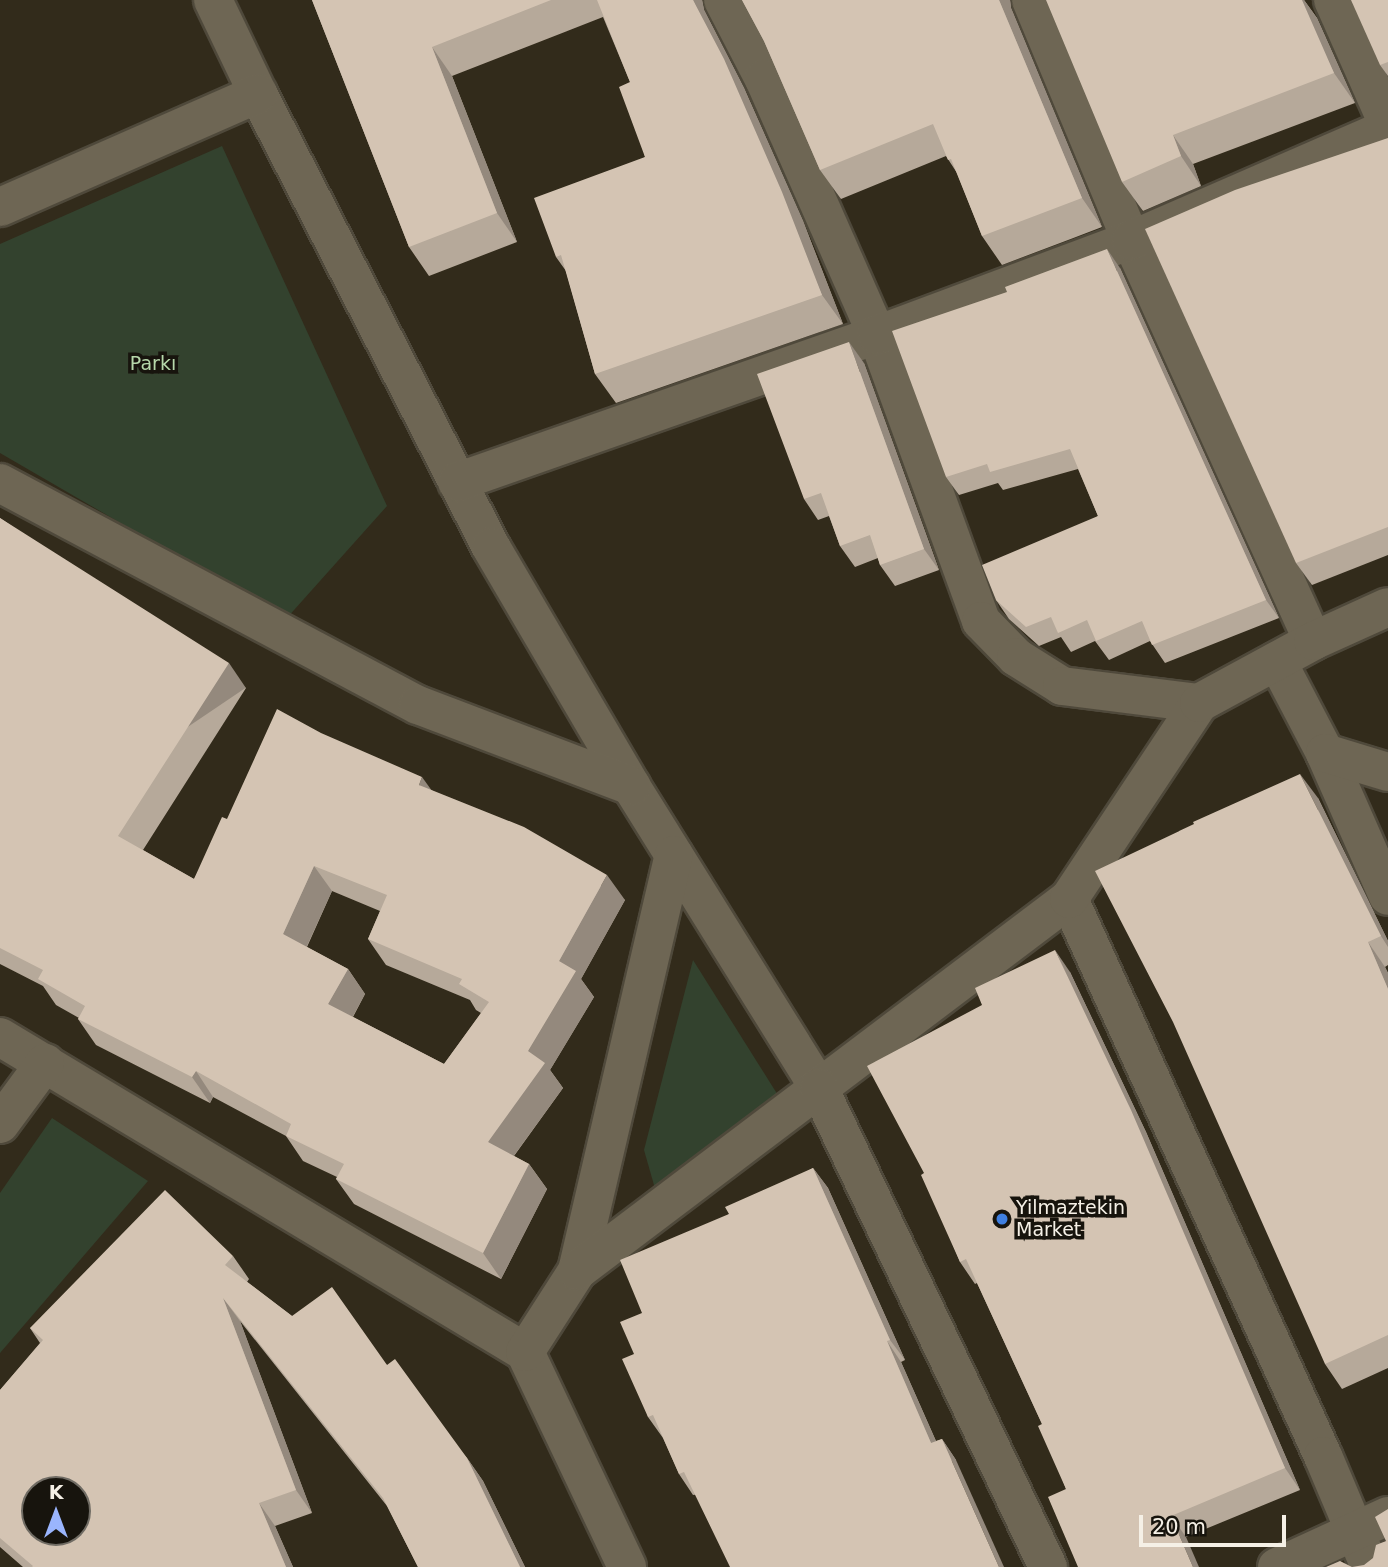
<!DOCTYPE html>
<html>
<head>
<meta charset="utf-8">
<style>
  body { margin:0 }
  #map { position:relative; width:1388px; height:1567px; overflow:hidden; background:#322b1b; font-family:"DejaVu Sans",sans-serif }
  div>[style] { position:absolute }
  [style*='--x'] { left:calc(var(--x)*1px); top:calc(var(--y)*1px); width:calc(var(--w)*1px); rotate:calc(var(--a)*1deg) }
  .green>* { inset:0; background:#33422e }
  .roads { filter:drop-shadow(2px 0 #4f493b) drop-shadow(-2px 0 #4f493b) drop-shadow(0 2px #4f493b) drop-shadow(0 -2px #4f493b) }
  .minor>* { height:38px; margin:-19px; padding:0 19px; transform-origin:19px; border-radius:19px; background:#6e6654 }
  .wall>* { inset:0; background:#b6a99a }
  .shaded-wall>* { inset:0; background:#94897d; transform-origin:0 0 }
  .building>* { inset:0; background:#d4c4b3 }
  .dots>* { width:19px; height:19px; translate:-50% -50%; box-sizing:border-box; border:4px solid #17140d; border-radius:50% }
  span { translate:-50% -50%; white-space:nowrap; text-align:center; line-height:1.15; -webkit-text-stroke:7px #17140d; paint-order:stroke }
  .park-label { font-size:19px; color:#b6d7aa }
  .poi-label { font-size:19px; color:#f5f0e6 }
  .left { translate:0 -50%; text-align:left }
  .north { position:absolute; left:21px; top:1476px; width:70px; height:70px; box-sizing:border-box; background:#17140d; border:2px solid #706c64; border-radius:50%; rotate:0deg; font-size:19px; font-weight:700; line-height:28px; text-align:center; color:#f5f0e6 }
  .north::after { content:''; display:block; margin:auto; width:24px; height:32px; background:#9ab5fd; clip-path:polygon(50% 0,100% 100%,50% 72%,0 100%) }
  .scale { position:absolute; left:1139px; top:1515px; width:147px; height:32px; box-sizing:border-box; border:4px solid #f5f0e6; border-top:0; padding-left:9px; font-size:21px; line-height:24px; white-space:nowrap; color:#f5f0e6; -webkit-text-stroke:5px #17140d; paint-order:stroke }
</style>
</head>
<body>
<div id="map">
  <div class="green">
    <i style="clip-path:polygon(222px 146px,387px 506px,286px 619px,0 453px,0 244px)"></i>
    <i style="clip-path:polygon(693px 960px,781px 1100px,656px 1192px,644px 1150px)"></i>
    <i style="clip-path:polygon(52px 1118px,148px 1181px,0 1353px,0 1193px)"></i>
  </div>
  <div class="roads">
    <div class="minor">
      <i style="--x:213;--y:0;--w:104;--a:64.4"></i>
      <i style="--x:258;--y:94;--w:509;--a:62.78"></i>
      <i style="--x:491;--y:547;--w:277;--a:59.6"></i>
      <i style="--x:631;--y:786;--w:356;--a:58.1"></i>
      <i style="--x:819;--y:1088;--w:313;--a:-37.1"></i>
      <i style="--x:1069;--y:899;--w:612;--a:65.49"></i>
      <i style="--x:1323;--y:1456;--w:121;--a:67.1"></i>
      <i style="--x:723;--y:0;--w:89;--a:62.6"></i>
      <i style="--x:764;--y:79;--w:280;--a:66.2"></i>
      <i style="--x:877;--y:335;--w:304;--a:70"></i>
      <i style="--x:981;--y:621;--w:50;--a:45.8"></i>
      <i style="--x:1016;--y:657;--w:54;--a:32.2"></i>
      <i style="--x:1062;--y:686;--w:138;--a:7.1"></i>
      <i style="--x:1031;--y:0;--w:260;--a:67.4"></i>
      <i style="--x:1131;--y:240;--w:440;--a:65.6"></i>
      <i style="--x:1333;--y:0;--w:136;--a:66.1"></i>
      <i style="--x:0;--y:207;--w:282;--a:-23.7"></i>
      <i style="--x:457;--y:482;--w:445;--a:-19.3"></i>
      <i style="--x:877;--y:335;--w:271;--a:-20.5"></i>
      <i style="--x:1131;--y:240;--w:280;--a:-23.5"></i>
      <i style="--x:0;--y:483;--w:473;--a:28"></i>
      <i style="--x:418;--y:705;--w:228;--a:20.8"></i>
      <i style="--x:1277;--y:661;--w:104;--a:62.4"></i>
      <i style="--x:1325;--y:753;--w:156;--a:66.2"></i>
      <i style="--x:1325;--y:753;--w:66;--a:16.8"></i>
      <i style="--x:1069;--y:899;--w:235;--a:-56.4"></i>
      <i style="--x:1199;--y:703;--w:130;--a:-28.5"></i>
      <i style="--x:1313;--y:641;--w:82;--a:-24.4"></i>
      <i style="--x:0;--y:1037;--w:612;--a:30.96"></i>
      <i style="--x:525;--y:1352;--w:238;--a:64.6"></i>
      <i style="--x:0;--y:1124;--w:76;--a:-53.6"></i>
      <i style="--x:577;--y:1271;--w:427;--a:-76.9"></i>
      <i style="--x:525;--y:1352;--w:96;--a:-57.3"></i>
      <i style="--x:577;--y:1271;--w:303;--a:-37.1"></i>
      <i style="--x:819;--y:1088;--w:531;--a:64.45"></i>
      <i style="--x:1277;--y:1567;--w:122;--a:-24.7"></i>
    </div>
  </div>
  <div class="wall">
    <i style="clip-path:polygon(312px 0,702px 0,704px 10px,744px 88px,803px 221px,843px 324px,616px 403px,595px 374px,566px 271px,556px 257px,645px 157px,630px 82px,603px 17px,452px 76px,517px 242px,429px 276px,409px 247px)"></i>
    <i style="clip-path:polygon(742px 0,1010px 0,1011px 8px,1102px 227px,1002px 265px,982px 236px,957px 173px,946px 156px,841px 199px,820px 170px,764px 41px)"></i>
    <i style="clip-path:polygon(1304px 0,1317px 18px,1355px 103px,1193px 164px,1201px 186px,1143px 211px,1122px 182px)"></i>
    <i style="clip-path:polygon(1388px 0,1388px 76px,1380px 65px)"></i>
    <i style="clip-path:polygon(1388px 138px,1388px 555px,1312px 585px,1296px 563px)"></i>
    <i style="clip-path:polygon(1120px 268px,1279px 618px,1165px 663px,1150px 641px,1109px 660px,1095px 641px,1071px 652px,1061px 637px,1039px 646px,1009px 619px,996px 600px,1098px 516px,1078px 469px,1003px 490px,998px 483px,959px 495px,946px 477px)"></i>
    <i style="clip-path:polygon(864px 363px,939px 570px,895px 586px,880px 565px,878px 558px,855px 567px,840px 546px,829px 516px,818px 520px,804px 499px)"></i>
    <i style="clip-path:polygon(evenodd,0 518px,246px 688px,143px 850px,194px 879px,227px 819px,431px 790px,625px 900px,581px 979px,594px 997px,550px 1070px,563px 1088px,514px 1156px,529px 1164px,547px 1189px,501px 1279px,354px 1204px,336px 1179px,337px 1177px,303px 1161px,286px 1136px,213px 1097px,210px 1103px,96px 1045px,78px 1019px,79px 1018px,56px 1005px,43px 986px,0 964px,0 518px,332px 891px,380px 911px,368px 939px,386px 965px,470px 1000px,476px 1010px,481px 1013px,444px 1064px,353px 1017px,365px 994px,348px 969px,307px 947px,332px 891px)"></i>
    <i style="clip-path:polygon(1318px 798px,1388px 941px,1388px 965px,1385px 967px,1388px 973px,1388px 1368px,1342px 1389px,1325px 1364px)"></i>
    <i style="clip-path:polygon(1070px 972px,1146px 1132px,1300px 1490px,1186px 1537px,1066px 1489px,1042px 1424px,977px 1283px,975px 1284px,960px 1262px,924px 1173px)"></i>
    <i style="clip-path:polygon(813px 1168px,828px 1188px,905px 1360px,901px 1362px,936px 1441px,942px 1439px,956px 1460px,693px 1495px,679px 1474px,663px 1438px,648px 1417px,634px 1354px,642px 1313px,729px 1214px)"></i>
    <i style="clip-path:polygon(233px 1256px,249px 1279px,247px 1282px,292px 1316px,387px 1365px,467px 1458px,483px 1481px,525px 1567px,418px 1567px,387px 1506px,240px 1321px,312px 1513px,275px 1526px,293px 1567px,23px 1567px,0 1547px,0 1390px,40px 1343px,30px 1328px)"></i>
  </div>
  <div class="shaded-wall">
    <i style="clip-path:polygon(693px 0,702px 0,704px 10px,744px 88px,803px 221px,843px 324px,822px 295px)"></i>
    <i style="clip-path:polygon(999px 0,1010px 0,1011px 8px,1102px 227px,1082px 198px)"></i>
    <i style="clip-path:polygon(1298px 0,1304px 0,1317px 18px,1355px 103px,1334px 73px)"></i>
    <i style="clip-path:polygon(432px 47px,452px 76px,517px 242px,497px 213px)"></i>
    <i style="clip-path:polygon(1173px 135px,1193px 164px,1201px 186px,1181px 156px)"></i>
    <i style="clip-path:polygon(1107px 249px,1120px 268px,1279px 618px,1266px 600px)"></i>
    <i style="clip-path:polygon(849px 342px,864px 363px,939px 570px,924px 549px)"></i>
    <i style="left:229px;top:663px;width:30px;height:206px;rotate:56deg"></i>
    <i style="clip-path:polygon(1300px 774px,1318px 798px,1388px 941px,1388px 947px,1381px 936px)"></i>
    <i style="clip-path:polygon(422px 777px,440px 802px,419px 785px)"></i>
    <i style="clip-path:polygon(314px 866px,332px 891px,301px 959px,283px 934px)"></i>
    <i style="clip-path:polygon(607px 875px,625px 900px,581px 979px,594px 997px,550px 1070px,563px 1088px,505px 1168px,488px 1142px,528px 1051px,559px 961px)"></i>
    <i style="clip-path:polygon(1368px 942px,1385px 967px,1388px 973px,1388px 989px)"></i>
    <i style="clip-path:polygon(1055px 950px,1070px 972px,1146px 1132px,1300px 1490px,1285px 1468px)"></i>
    <i style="clip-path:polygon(348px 969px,365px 994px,346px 1029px,328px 1004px)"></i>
    <i style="clip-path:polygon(196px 1071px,213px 1097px,210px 1103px,192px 1077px)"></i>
    <i style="clip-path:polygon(529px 1164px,547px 1189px,501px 1279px,483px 1253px)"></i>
    <i style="clip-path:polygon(813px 1168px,828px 1188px,905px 1360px,890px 1340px)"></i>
    <i style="clip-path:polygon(223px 1298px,240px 1321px,312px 1513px,296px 1490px)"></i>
    <i style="clip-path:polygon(887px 1341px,901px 1362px,946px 1464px,931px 1443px)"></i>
    <i style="clip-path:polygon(942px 1439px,956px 1460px,1004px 1567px,999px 1567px)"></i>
    <i style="clip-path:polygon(467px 1458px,483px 1481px,525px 1567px,520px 1567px)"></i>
    <i style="clip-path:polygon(259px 1503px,275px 1526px,293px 1567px,286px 1567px)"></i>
    <i style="clip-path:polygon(1171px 1516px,1186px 1537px,1199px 1567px,1193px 1567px)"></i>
  </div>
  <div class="building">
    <i style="clip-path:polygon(312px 0,551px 0,432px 47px,497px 213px,409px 247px)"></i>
    <i style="clip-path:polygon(597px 0,693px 0,724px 59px,782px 192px,822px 295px,595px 374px,561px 255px,556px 257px,534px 198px,645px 157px,619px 87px,630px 82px)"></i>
    <i style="clip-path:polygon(742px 0,999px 0,1082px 198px,982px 236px,951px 159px,948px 160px,933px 124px,820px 170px,764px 41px)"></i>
    <i style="clip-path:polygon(1046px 0,1302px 0,1334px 73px,1173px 135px,1181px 156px,1122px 182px)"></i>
    <i style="clip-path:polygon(1351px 0,1388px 0,1388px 62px,1380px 65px)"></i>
    <i style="clip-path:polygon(1388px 138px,1388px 527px,1296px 563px,1145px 229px,1235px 190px)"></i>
    <i style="clip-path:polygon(1107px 249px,1266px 600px,1152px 645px,1142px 621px,1096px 641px,1087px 620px,1058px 633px,1051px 617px,1026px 627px,996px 600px,982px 565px,1098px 516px,1070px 449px,990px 472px,987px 464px,946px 477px,892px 331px,1007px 292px,1005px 287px)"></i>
    <i style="clip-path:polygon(849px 342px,924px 549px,880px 565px,870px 535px,840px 546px,821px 493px,804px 499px,757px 374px)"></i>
    <i style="clip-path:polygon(evenodd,0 518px,229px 663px,118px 836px,194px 879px,222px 817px,227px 819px,277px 709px,321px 733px,422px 777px,419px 785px,524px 827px,607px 875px,559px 961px,576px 971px,528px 1051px,545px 1063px,488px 1142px,529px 1164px,483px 1253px,336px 1179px,344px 1164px,286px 1136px,291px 1124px,196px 1071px,192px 1077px,78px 1019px,85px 1006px,38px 979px,43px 970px,0 948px,0 518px,314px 866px,387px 895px,368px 939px,462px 979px,459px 984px,489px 1002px,444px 1064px,328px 1004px,348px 969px,283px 934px,314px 866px)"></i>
    <i style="clip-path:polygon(1300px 774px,1381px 936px,1368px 942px,1388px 989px,1388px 1335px,1325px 1364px,1173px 1022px,1095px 871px,1194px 824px,1193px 822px)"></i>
    <i style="clip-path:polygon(1055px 950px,1131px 1110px,1285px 1468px,1171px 1516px,1193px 1567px,1078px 1567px,1048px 1497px,1066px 1489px,1038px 1426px,1042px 1424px,966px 1259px,960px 1262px,921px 1175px,924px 1173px,867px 1066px,982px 1005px,975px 988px)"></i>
    <i style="clip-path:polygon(813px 1168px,890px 1340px,887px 1341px,931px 1443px,942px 1439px,999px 1567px,730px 1567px,684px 1472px,679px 1474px,653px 1415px,648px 1417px,622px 1359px,634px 1354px,620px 1322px,642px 1313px,620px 1260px,729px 1214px,725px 1207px)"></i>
    <i style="clip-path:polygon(evenodd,165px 1190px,233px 1256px,225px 1265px,292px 1316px,332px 1287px,387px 1365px,395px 1359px,467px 1458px,520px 1567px,418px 1567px,383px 1498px,223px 1298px,296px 1490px,259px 1503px,286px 1567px,32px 1567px,33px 1566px,0 1538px,0 1390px,43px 1340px,30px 1328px,165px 1190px,35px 1490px,77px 1490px,77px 1532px,35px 1532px,35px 1490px)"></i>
    <i style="clip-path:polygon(1388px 1509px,1388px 1567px,1326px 1567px,1340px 1561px,1352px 1567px,1364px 1565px,1373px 1558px,1376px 1545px,1386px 1541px,1375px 1517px)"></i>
  </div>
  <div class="dots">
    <i style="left:1002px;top:1219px;background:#3f7fe0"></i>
  </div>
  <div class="park-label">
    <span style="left:153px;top:364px">Parkı</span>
  </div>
  <div class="poi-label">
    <span class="left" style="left:1016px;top:1219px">Yilmaztekin<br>Market</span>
  </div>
  <div class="north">K</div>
  <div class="scale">20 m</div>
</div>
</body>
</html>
